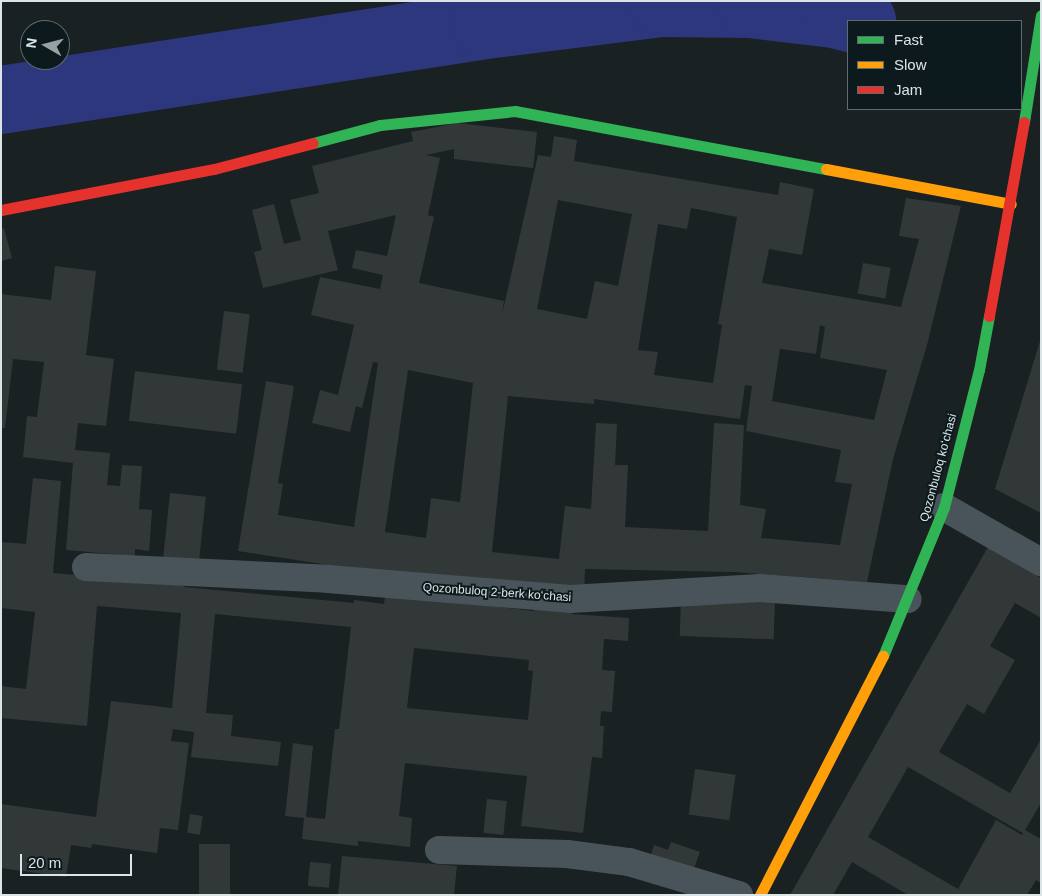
<!DOCTYPE html>
<html>
<head>
<meta charset="utf-8">
<style>
  body { margin:0 }
  #map { position:relative; width:1042px; height:896px; overflow:hidden; background:#1a2123; font-family:Arial,sans-serif }
  div>[style] { position:absolute }
  [style*='--x'] { left:calc(var(--x)*1px); top:calc(var(--y)*1px); width:calc(var(--w)*1px); rotate:calc(var(--a)*1deg) }
  .river>* { height:68px; margin:-34px; padding:0 34px; transform-origin:34px; border-radius:34px; background:#2d377d }
  .building>* { inset:0; background:#323838; transform-origin:0 0 }
  .street>* { height:28px; margin:-14px; padding:0 14px; transform-origin:14px; border-radius:14px; background:#48545a }
  .fast>* { height:11px; margin:-5.5px; padding:0 5.5px; transform-origin:5.5px; border-radius:5.5px; background:#30b455 }
  .slow>* { height:11px; margin:-5.5px; padding:0 5.5px; transform-origin:5.5px; border-radius:5.5px; background:#ff9f0a }
  .jam>* { height:11px; margin:-5.5px; padding:0 5.5px; transform-origin:5.5px; border-radius:5.5px; background:#e5322d }
  span { translate:-50% -50%; white-space:nowrap; text-align:center; line-height:1.15; -webkit-text-stroke:4px #0d1a1d; paint-order:stroke }
  .street-label { font-size:12px; color:#dbe4e6 }
  .frame { position:absolute; inset:0; border:2px solid #dbe4e6; pointer-events:none }
  .legend { position:absolute; left:847px; top:20px; width:175px; height:90px; box-sizing:border-box; background:#0d1a1d; border:1px solid #5f6b6d; margin:0; padding:6px 9px; list-style:none; font-size:15px; color:#dbe4e6 }
  .legend li { display:flex; align-items:center; gap:10px; height:25px }
  .legend b { width:25px; border:1px solid #5f6b6d }
  .north { position:absolute; left:20px; top:20px; width:50px; height:50px; box-sizing:border-box; background:#0d1a1d; border:1px solid #5f6b6d; border-radius:50%; rotate:278deg; font-size:14px; font-weight:700; line-height:20px; text-align:center; color:#dbe4e6 }
  .north::after { content:''; display:block; margin:auto; width:18px; height:22px; background:#97a0a2; clip-path:polygon(50% 0,100% 100%,50% 72%,0 100%) }
  .scale { position:absolute; left:20px; top:854px; width:112px; height:22px; box-sizing:border-box; border:2px solid #dbe4e6; border-top:0; padding-left:6px; font-size:15px; line-height:18px; white-space:nowrap; color:#dbe4e6; -webkit-text-stroke:4px #0d1a1d; paint-order:stroke }
</style>
</head>
<body>
<div id="map">
  <div class="river">
    <i style="--x:1;--y:100;--w:490;--a:-8.8"></i>
    <i style="--x:485;--y:25;--w:178;--a:-7.1"></i>
    <i style="--x:662;--y:3;--w:88;--a:0.7"></i>
    <i style="--x:750;--y:4;--w:85;--a:6.8"></i>
    <i style="--x:834;--y:14;--w:29;--a:14"></i>
  </div>
  <div class="building">
    <i style="clip-path:polygon(evenodd,457px 123px,537px 132px,533px 168px,454px 159px,454px 149px,426px 155px,440px 158px,428px 215px,434px 217px,419px 283px,504px 301px,502px 315px,538px 155px,551px 157px,554px 136px,577px 140px,574px 161px,778px 195px,780px 182px,814px 189px,802px 255px,769px 249px,762px 283px,901px 307px,919px 239px,899px 236px,906px 198px,961px 206px,927px 345px,893px 459px,867px 582px,734px 572px,585px 569px,584px 593px,420px 579px,238px 551px,266px 381px,294px 386px,278px 483px,283px 484px,278px 515px,354px 527px,378px 363px,373px 362px,362px 408px,356px 406px,350px 432px,312px 423px,320px 390px,338px 395px,354px 325px,311px 315px,320px 277px,380px 289px,383px 275px,352px 268px,356px 250px,387px 256px,396px 215px,328px 231px,338px 270px,263px 288px,254px 252px,262px 250px,252px 210px,274px 204px,284px 244px,301px 240px,290px 200px,319px 193px,312px 166px,413px 141px,411px 132px,457px 123px,558px 200px,632px 214px,618px 286px,595px 281px,587px 319px,537px 309px,558px 200px,457px 123px,691px 208px,737px 217px,718px 324px,722px 325px,713px 383px,654px 375px,658px 352px,638px 350px,658px 224px,687px 229px,691px 208px,457px 123px,820px 325px,825px 327px,820px 358px,887px 370px,874px 420px,772px 401px,780px 349px,816px 354px,820px 325px,457px 123px,408px 370px,473px 383px,460px 502px,431px 498px,426px 538px,385px 532px,408px 370px,457px 123px,745px 385px,752px 386px,746px 431px,841px 450px,835px 482px,852px 484px,840px 545px,761px 538px,766px 509px,740px 505px,744px 425px,714px 423px,708px 531px,625px 527px,628px 465px,615px 465px,617px 424px,596px 423px,591px 509px,565px 506px,559px 559px,492px 552px,508px 396px,594px 404px,594px 399px,740px 419px,745px 385px)"></i>
    <i style="clip-path:polygon(4px 228px,12px 258px,1px 261px,1px 229px)"></i>
    <i style="left:863px;top:263px;width:28px;height:31px;rotate:10deg"></i>
    <i style="clip-path:polygon(55px 266px,96px 271px,86px 355px,114px 359px,106px 426px,78px 423px,75px 450px,110px 453px,107px 485px,120px 486px,122px 465px,142px 466px,139px 509px,152px 510px,149px 551px,135px 549px,135px 556px,66px 550px,73px 463px,23px 457px,27px 416px,37px 417px,44px 362px,13px 359px,5px 428px,1px 428px,1px 294px,51px 300px)"></i>
    <i style="left:224px;top:311px;width:26px;height:59px;rotate:7deg"></i>
    <i style="clip-path:polygon(1040px 341px,1041px 341px,1041px 513px,995px 489px)"></i>
    <i style="left:135px;top:371px;width:108px;height:50px;rotate:7deg"></i>
    <i style="clip-path:polygon(evenodd,33px 478px,61px 481px,53px 573px,186px 584px,184px 587px,354px 603px,354px 600px,384px 604px,386px 588px,474px 604px,534px 611px,536px 602px,573px 606px,572px 614px,629px 618px,628px 641px,604px 639px,602px 670px,615px 671px,612px 712px,601px 711px,600px 726px,604px 726px,602px 758px,592px 757px,583px 833px,521px 826px,527px 776px,405px 763px,399px 816px,412px 818px,410px 847px,358px 841px,358px 846px,302px 839px,304px 818px,285px 816px,293px 743px,313px 746px,306px 817px,325px 819px,335px 729px,339px 729px,351px 627px,215px 614px,206px 713px,233px 715px,231px 736px,281px 742px,278px 766px,191px 757px,194px 732px,173px 729px,171px 741px,189px 743px,178px 830px,160px 828px,157px 853px,92px 844px,91px 848px,71px 845px,66px 877px,1px 868px,1px 804px,96px 817px,111px 701px,172px 708px,181px 613px,97px 606px,87px 726px,1px 718px,1px 686px,26px 689px,35px 612px,1px 608px,1px 542px,26px 544px,33px 478px,414px 648px,529px 660px,528px 670px,533px 671px,528px 720px,407px 708px,414px 648px)"></i>
    <i style="left:170px;top:493px;width:36px;height:67px;rotate:6deg"></i>
    <i style="clip-path:polygon(evenodd,988px 547px,1041px 578px,1041px 618px,1015px 603px,990px 646px,1015px 660px,984px 714px,967px 704px,939px 752px,1010px 793px,1041px 739px,1041px 803px,1025px 830px,1041px 839px,1041px 883px,1036px 880px,1027px 895px,908px 895px,852px 862px,833px 895px,790px 895px,988px 547px,908px 767px,1023px 833px,1022px 835px,996px 820px,958px 889px,868px 837px,908px 767px)"></i>
    <i style="left:681px;top:599px;width:94px;height:37px;rotate:2deg"></i>
    <i style="left:695px;top:769px;width:41px;height:46px;rotate:8deg"></i>
    <i style="left:487px;top:799px;width:20px;height:34px;rotate:6deg"></i>
    <i style="left:190px;top:814px;width:13px;height:19px;rotate:9deg"></i>
    <i style="clip-path:polygon(671px 842px,700px 852px,693px 871px,651px 855px,654px 845px,668px 850px)"></i>
    <i style="left:199px;top:844px;width:31px;height:51px"></i>
    <i style="clip-path:polygon(342px 856px,457px 866px,454px 895px,338px 895px)"></i>
    <i style="left:310px;top:862px;width:21px;height:24px;rotate:5deg"></i>
  </div>
  <div class="street">
    <i style="--x:944;--y:507;--w:112;--a:29.6"></i>
    <i style="--x:86;--y:567;--w:242;--a:2.8"></i>
    <i style="--x:328;--y:579;--w:243;--a:4.7"></i>
    <i style="--x:570;--y:599;--w:190;--a:-3.3"></i>
    <i style="--x:760;--y:588;--w:148;--a:4.3"></i>
    <i style="--x:439;--y:850;--w:128;--a:1.8"></i>
    <i style="--x:567;--y:854;--w:63;--a:7.4"></i>
    <i style="--x:629;--y:862;--w:115;--a:16.7"></i>
  </div>
  <div class="fast">
    <i style="--x:1024;--y:122;--w:108;--a:-81"></i>
    <i style="--x:313;--y:143;--w:69;--a:-15"></i>
    <i style="--x:380;--y:125;--w:136;--a:-5.9"></i>
    <i style="--x:515;--y:111;--w:316;--a:10.6"></i>
    <i style="--x:883;--y:656;--w:161;--a:-67.7"></i>
    <i style="--x:944;--y:507;--w:141;--a:-75.7"></i>
    <i style="--x:979;--y:370;--w:55;--a:-79.5"></i>
  </div>
  <div class="slow">
    <i style="--x:826;--y:169;--w:188;--a:10.7"></i>
    <i style="--x:760;--y:895;--w:269;--a:-62.8"></i>
  </div>
  <div class="jam">
    <i style="--x:1;--y:210;--w:217;--a:-10.9"></i>
    <i style="--x:214;--y:169;--w:102;--a:-14.7"></i>
    <i style="--x:989;--y:316;--w:197;--a:-79.8"></i>
  </div>
  <div class="street-label">
    <span style="left:939px;top:468px;rotate:-75deg">Qozonbuloq koʻchasi</span>
    <span style="left:497px;top:593px;rotate:4deg">Qozonbuloq 2-berk koʻchasi</span>
  </div>
  <div class="frame"></div>
  <ul class="legend">
  <li><b style="height:6px;background:#30b455"></b>Fast</li>
  <li><b style="height:6px;background:#ff9f0a"></b>Slow</li>
  <li><b style="height:6px;background:#e5322d"></b>Jam</li>
  </ul>
  <div class="north">N</div>
  <div class="scale">20 m</div>
</div>
</body>
</html>
